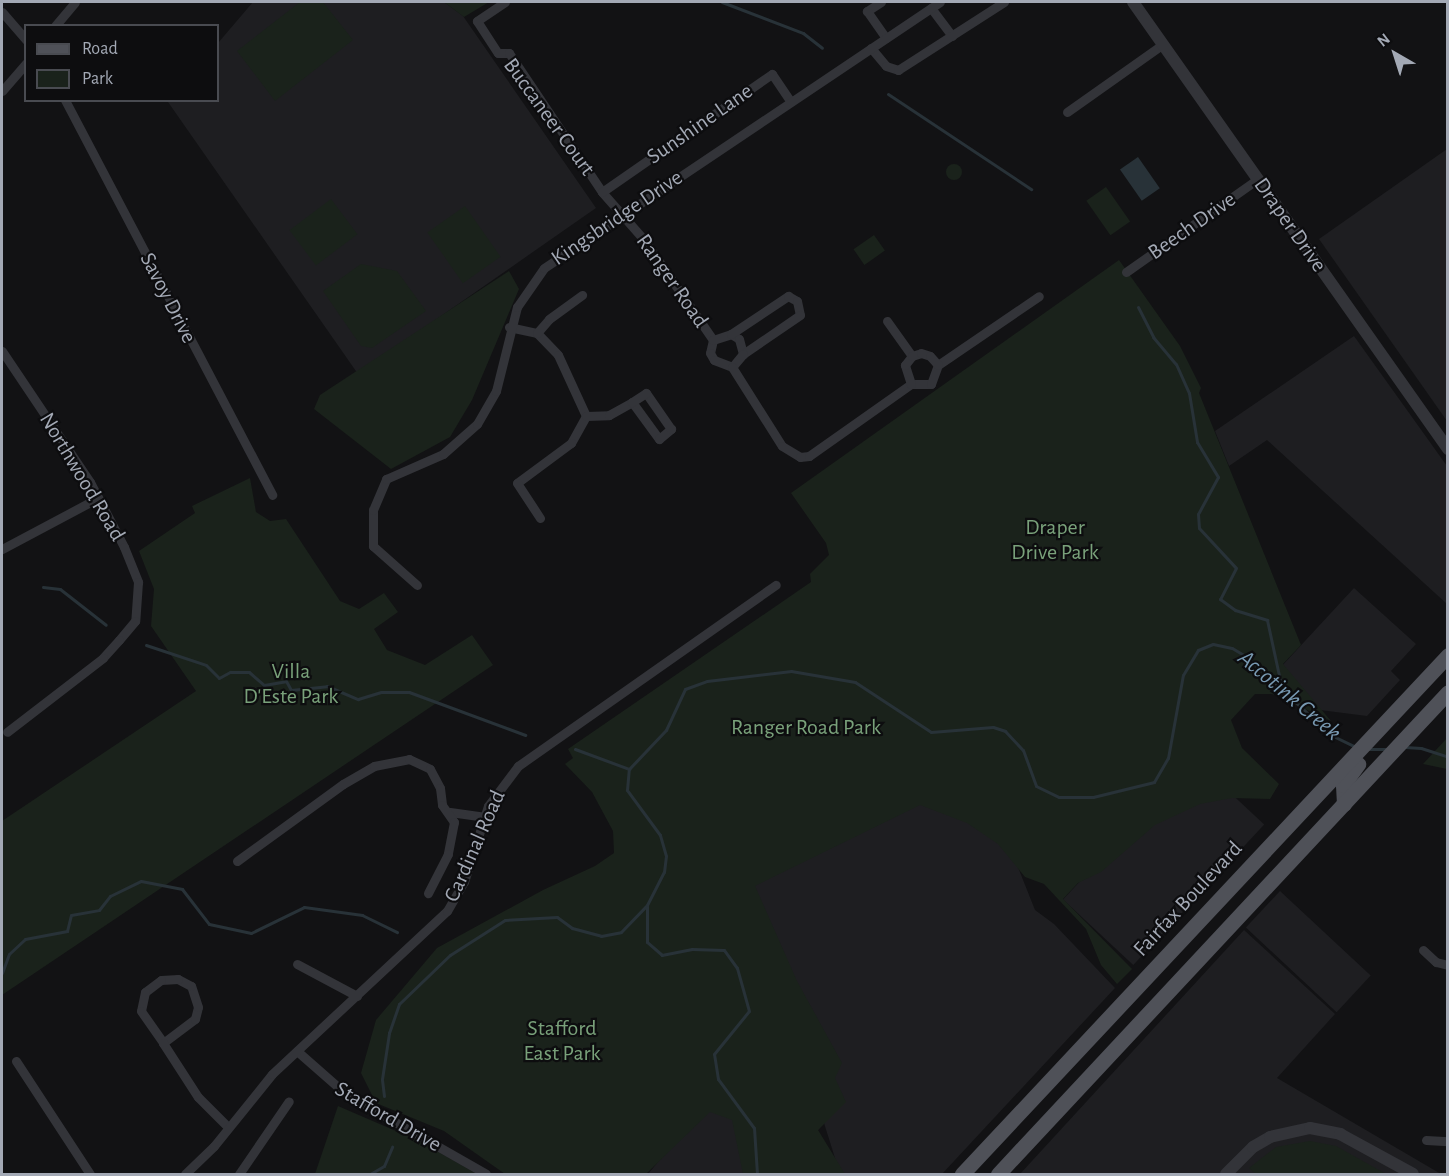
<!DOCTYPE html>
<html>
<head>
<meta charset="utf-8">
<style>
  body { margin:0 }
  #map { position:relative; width:1449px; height:1176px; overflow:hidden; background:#121214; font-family:"Alegreya Sans",sans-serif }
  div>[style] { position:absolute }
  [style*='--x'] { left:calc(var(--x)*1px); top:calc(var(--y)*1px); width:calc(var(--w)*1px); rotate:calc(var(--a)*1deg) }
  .built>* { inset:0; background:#1e1e21; transform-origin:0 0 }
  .green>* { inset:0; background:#1a221b; transform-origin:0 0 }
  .round { border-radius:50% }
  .water>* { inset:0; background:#283238; transform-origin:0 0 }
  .stream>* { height:3px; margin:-1.5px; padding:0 1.5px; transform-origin:1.5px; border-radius:1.5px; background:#283238 }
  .minor>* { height:9px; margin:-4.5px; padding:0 4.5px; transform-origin:4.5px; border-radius:4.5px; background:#333439 }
  .tertiary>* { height:12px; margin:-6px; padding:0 6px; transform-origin:6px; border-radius:6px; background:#333439 }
  .primary>* { height:15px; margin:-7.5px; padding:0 7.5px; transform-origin:7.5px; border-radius:7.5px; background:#4f5158 }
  span { translate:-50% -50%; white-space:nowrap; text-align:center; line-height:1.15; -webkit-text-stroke:4.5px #0d0d0f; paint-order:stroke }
  .street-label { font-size:22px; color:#a3a9b5 }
  .park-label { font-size:22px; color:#79a17a }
  .water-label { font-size:24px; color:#7899b2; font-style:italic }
  .frame { position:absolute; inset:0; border:3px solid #a3a9b5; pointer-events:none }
  .legend { position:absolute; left:24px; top:24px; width:195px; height:78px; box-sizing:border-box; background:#0d0d0f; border:2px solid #494b51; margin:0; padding:8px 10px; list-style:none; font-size:18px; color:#a3a9b5 }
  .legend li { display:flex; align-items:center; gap:12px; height:30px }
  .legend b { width:30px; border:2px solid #494b51 }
  .north { position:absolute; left:1365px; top:24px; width:60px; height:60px; -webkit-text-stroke:4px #0d0d0f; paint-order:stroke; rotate:321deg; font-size:16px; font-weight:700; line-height:24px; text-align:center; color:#a3a9b5 }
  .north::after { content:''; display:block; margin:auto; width:21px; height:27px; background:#a3a9b5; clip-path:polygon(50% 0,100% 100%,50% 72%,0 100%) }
</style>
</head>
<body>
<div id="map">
  <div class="built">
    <i style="clip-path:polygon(253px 2px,444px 2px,463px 16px,596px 208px,358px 374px,168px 102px,218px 100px,218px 43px)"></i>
    <i style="clip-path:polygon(1447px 149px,1447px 421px,1319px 239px)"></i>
    <i style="clip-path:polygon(1354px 336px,1447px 466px,1447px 604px,1267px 440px,1229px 466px,1215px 431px)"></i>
    <i style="clip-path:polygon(1354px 588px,1416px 644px,1391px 671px,1400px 680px,1367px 716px,1320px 710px,1280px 668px)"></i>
    <i style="left:1194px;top:759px;width:96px;height:192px;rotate:43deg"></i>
    <i style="clip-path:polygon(976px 762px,1035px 910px,1054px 924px,1115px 988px,942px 1174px,840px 1174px,824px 1123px,788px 1165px,791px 1174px,648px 1174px,724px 1083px,646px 911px)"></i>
    <i style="left:1280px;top:891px;width:124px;height:50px;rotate:43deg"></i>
    <i style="clip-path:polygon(1244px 930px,1335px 1014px,1277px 1078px,1441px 1174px,1020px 1174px)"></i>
  </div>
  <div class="green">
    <i style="clip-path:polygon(300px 2px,323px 2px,353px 40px,275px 101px,237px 51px)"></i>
    <i style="clip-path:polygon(444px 2px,489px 2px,464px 17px)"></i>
    <i class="round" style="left:946px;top:164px;width:16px;height:16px"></i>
    <i style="left:1106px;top:187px;width:42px;height:24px;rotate:55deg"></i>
    <i style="left:331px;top:199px;width:44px;height:52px;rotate:53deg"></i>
    <i style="left:465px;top:206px;width:62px;height:46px;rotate:55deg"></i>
    <i style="left:874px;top:235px;width:19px;height:25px;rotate:55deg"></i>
    <i style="clip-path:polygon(1119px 260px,1180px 346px,1201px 388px,1199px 393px,1301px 645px,1283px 664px,1331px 721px,1272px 694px,1255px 694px,1231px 720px,1242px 748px,1279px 784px,1270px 799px,1232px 798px,1200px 804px,1155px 825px,1101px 872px,1078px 883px,1063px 899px,1132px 969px,1117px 984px,1101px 965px,1086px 929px,1044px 884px,1025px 877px,998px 844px,967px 823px,920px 805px,755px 886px,797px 981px,842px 1063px,835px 1078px,846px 1102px,818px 1130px,845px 1174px,743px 1174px,732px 1120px,710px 1112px,646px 1174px,505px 1174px,444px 1131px,376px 1103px,361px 1073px,376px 1020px,437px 948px,543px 890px,595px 866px,614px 853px,613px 831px,592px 792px,565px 764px,573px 758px,568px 749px,811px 582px,810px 574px,829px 555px,826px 543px,791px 493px)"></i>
    <i style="clip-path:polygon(361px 264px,397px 271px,426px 311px,372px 348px,361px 346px,323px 291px)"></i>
    <i style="clip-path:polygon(509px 271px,519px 289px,472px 400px,450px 437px,391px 469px,314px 409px,320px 395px)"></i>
    <i style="clip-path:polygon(250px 478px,256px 512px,270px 521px,286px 519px,340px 601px,359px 609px,384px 593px,398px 612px,374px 629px,387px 650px,425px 665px,472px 635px,493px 665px,2px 995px,2px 821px,196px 691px,151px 626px,154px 589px,139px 551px,195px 513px,192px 506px)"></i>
    <i style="clip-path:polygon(1447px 738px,1447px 769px,1423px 764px)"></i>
    <i style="clip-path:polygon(338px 1106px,419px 1141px,477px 1174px,315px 1174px)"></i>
    <i style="clip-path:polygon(1310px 1141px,1336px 1146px,1386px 1174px,1256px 1174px,1249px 1168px,1276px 1147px)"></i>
  </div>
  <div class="water">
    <i style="left:1138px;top:157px;width:38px;height:22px;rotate:55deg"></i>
  </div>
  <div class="stream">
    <i style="--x:722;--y:2;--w:87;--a:20.9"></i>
    <i style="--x:803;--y:33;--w:24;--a:38"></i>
    <i style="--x:888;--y:94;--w:172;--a:33.6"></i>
    <i style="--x:1138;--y:307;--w:34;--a:63"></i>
    <i style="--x:1153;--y:337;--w:35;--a:50"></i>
    <i style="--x:1176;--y:364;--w:32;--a:66"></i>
    <i style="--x:1189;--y:393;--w:50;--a:80.7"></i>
    <i style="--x:1197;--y:442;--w:41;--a:59"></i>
    <i style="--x:1218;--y:477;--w:42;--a:118.4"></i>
    <i style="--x:1198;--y:514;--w:14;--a:86"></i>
    <i style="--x:1199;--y:528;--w:54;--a:47.2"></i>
    <i style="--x:1236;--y:568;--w:35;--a:117"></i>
    <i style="--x:1220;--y:599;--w:19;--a:36"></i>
    <i style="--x:1235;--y:610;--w:34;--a:17"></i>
    <i style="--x:1267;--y:620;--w:66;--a:77.8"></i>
    <i style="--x:43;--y:587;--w:17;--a:7"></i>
    <i style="--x:60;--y:589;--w:58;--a:38"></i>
    <i style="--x:146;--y:645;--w:63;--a:18.4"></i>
    <i style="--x:206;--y:665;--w:18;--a:45"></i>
    <i style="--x:219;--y:678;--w:13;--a:-29"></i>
    <i style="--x:230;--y:672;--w:19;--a:0"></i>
    <i style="--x:249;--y:672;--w:20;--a:41"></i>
    <i style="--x:264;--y:685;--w:22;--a:-10"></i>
    <i style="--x:286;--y:681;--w:10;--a:61"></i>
    <i style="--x:291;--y:690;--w:36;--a:-6"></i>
    <i style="--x:327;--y:686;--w:34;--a:23"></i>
    <i style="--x:358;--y:699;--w:24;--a:-17"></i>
    <i style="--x:381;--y:692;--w:28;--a:0"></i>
    <i style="--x:409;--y:692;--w:124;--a:20.3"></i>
    <i style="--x:1405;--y:747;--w:16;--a:4"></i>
    <i style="--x:1421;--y:748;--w:28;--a:18"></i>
    <i style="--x:575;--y:749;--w:58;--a:20.3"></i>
    <i style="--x:1366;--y:749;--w:21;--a:0"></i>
    <i style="--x:2;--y:973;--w:20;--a:-70"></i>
    <i style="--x:9;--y:954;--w:22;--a:-43"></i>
    <i style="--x:25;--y:939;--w:43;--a:-10.8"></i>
    <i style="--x:67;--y:931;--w:16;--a:-76"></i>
    <i style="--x:71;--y:915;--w:28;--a:-10"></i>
    <i style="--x:99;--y:910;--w:18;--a:-52"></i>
    <i style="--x:110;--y:896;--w:34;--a:-26"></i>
    <i style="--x:141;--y:881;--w:42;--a:11"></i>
    <i style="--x:182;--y:889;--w:44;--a:52.4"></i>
    <i style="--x:209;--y:924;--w:43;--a:12.1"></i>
    <i style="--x:251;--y:933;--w:59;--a:-26.1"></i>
    <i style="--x:304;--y:907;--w:59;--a:7.9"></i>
    <i style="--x:362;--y:915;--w:39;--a:26"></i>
    <i style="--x:384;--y:1096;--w:17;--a:-97"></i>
    <i style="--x:382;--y:1079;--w:47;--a:-81.3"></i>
    <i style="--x:389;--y:1033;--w:31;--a:-71"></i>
    <i style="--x:399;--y:1004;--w:71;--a:-43.9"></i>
    <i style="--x:450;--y:955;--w:65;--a:-32.5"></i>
    <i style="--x:505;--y:920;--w:52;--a:-3.3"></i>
    <i style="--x:557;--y:917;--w:19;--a:36"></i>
    <i style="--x:572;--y:928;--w:30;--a:15"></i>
    <i style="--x:601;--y:936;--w:20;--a:-11"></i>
    <i style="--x:621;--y:932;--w:36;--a:-46"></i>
    <i style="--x:370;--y:1174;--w:16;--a:-30"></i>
    <i style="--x:384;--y:1166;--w:21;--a:-67"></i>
    <i style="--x:757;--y:1174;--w:46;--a:-93.7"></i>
    <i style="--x:754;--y:1128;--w:61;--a:-126.3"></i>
    <i style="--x:718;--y:1079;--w:25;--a:-99"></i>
    <i style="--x:714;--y:1054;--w:55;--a:-50.9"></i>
    <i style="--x:749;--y:1011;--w:45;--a:-105.6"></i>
    <i style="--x:737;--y:968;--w:22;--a:-126"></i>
    <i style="--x:724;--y:950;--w:32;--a:-178"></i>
    <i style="--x:692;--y:949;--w:31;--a:169"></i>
    <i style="--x:662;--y:955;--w:20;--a:-139"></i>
    <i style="--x:647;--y:942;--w:37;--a:-90"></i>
    <i style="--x:647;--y:905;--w:37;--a:-63"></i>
    <i style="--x:664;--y:872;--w:16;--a:-83"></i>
    <i style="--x:666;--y:856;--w:22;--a:-106"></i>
    <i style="--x:660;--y:835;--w:56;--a:-126.3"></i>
    <i style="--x:627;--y:790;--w:21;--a:-85"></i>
    <i style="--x:629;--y:769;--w:54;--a:-46.5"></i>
    <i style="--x:666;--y:730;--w:45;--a:-65.1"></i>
    <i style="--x:685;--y:689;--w:23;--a:-20"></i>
    <i style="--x:707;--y:681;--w:85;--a:-6.8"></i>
    <i style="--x:791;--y:671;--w:65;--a:9.8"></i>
    <i style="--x:855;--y:682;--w:91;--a:33.3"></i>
    <i style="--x:931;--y:732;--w:62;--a:-4.6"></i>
    <i style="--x:993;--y:727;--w:13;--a:18"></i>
    <i style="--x:1005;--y:731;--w:26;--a:47"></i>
    <i style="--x:1023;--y:750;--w:38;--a:70"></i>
    <i style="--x:1036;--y:786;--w:25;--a:26"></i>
    <i style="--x:1059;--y:797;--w:34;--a:0"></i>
    <i style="--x:1093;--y:797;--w:63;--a:-13.8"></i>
    <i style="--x:1154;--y:782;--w:28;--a:-60"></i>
    <i style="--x:1168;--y:758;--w:84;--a:-79.8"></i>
    <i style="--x:1183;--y:675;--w:29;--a:-59"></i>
    <i style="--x:1198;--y:650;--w:16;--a:-22"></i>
    <i style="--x:1213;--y:644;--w:19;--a:12"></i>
    <i style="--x:1232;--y:648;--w:17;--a:31"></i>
    <i style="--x:1247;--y:657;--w:115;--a:42.9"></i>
    <i style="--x:1331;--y:735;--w:25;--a:26"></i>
  </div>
  <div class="minor">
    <i style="--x:505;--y:2;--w:34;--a:146"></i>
    <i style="--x:477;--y:21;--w:38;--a:57"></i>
    <i style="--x:498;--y:53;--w:11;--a:0"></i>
    <i style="--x:509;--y:53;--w:167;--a:56.2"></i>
    <i style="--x:602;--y:192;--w:65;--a:48.7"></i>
    <i style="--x:645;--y:241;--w:120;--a:55.5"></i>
    <i style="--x:713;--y:340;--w:13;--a:103"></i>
    <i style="--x:710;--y:353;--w:8;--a:60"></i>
    <i style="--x:714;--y:360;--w:19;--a:21"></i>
    <i style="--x:881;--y:2;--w:17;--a:147"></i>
    <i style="--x:867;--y:11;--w:33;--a:55"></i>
    <i style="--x:931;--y:8;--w:35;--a:53"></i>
    <i style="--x:2;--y:12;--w:37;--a:49"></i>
    <i style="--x:55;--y:26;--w:31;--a:-50"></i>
    <i style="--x:871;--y:48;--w:23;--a:50"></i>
    <i style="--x:886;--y:66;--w:13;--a:18"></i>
    <i style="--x:898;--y:70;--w:126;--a:-32.7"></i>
    <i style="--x:2;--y:91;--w:37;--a:-49"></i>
    <i style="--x:65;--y:100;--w:446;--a:62.3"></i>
    <i style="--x:1067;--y:112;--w:118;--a:-35.3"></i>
    <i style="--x:602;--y:192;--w:207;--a:-34.8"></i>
    <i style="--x:772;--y:74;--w:32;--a:56"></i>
    <i style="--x:1126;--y:272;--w:161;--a:-35.2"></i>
    <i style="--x:887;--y:321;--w:43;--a:54.5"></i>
    <i style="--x:509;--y:327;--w:29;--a:12"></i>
    <i style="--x:537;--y:333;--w:30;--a:46"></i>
    <i style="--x:558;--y:355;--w:67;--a:65.3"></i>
    <i style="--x:586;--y:416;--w:31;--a:119"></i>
    <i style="--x:571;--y:443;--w:67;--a:143.5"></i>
    <i style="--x:517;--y:483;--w:42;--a:56.7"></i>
    <i style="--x:537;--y:333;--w:18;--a:-49"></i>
    <i style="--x:549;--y:319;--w:41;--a:-36"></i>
    <i style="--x:731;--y:334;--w:9;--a:32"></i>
    <i style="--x:739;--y:339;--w:16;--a:75"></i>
    <i style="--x:713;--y:340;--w:19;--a:-18"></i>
    <i style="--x:731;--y:334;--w:69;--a:-33.7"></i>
    <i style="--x:788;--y:296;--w:10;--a:29"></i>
    <i style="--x:797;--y:301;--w:14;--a:78"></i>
    <i style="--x:800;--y:315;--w:69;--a:145.6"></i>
    <i style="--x:743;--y:354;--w:17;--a:130"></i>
    <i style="--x:2;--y:351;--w:158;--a:56.1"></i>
    <i style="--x:90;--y:482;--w:73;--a:62.4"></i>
    <i style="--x:124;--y:547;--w:38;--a:68"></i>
    <i style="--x:138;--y:582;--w:39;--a:94"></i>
    <i style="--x:135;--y:621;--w:25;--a:130"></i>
    <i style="--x:119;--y:640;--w:24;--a:132"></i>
    <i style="--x:103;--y:658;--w:121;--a:142.4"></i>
    <i style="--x:732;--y:367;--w:93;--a:57.7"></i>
    <i style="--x:782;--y:446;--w:21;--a:31"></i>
    <i style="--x:800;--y:457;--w:9;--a:-6"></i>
    <i style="--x:809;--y:456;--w:125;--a:-35.2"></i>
    <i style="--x:911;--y:384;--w:20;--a:0"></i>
    <i style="--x:931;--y:384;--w:20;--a:-70"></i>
    <i style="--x:938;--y:365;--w:122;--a:-34.3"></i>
    <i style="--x:911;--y:384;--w:20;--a:-108"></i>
    <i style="--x:905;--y:365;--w:11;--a:-52"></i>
    <i style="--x:912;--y:356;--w:9;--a:-18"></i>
    <i style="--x:921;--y:353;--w:9;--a:18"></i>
    <i style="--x:930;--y:356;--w:12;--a:48"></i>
    <i style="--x:586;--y:416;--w:23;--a:-2"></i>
    <i style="--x:609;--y:415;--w:26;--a:-29"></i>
    <i style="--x:632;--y:402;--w:46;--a:53.9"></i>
    <i style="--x:659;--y:439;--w:16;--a:-40"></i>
    <i style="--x:671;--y:429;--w:44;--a:-124.8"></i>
    <i style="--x:646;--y:393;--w:17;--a:147"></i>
    <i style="--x:2;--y:549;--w:109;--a:-28"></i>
    <i style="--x:417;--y:585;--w:59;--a:-138.4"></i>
    <i style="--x:373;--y:546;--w:36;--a:-90"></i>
    <i style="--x:373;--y:510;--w:34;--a:-67"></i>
    <i style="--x:386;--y:479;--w:62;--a:-23.7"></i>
    <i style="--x:443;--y:454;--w:45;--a:-41.4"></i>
    <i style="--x:477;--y:424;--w:38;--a:-60"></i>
    <i style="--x:496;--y:391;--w:87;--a:-76"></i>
    <i style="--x:517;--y:307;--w:47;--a:-55.3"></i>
    <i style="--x:544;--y:268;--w:477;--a:-33.9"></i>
    <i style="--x:450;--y:812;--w:34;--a:8"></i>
    <i style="--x:237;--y:861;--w:131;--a:-36"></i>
    <i style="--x:343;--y:784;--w:36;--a:-30"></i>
    <i style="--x:374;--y:766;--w:36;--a:-11"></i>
    <i style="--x:409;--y:759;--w:23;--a:25"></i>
    <i style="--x:430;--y:769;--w:21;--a:62"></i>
    <i style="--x:440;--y:788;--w:17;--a:83"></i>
    <i style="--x:442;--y:805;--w:21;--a:55"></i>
    <i style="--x:454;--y:822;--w:33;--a:101"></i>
    <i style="--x:448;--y:854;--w:44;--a:117.1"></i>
    <i style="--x:1423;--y:950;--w:18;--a:43"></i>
    <i style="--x:1436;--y:962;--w:12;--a:14"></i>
    <i style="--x:297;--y:964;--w:68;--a:28.1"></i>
    <i style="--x:163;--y:1043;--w:40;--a:-37"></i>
    <i style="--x:195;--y:1019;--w:12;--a:-76"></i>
    <i style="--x:198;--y:1007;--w:22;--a:-108"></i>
    <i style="--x:191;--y:986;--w:15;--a:-152"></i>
    <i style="--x:178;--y:979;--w:17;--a:177"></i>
    <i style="--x:161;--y:980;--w:20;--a:143"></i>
    <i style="--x:145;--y:992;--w:19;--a:102"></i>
    <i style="--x:141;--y:1011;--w:39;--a:55"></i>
    <i style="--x:163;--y:1043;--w:64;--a:57.1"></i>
    <i style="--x:198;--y:1097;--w:41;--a:45"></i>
    <i style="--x:297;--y:1051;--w:65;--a:41.3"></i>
    <i style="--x:346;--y:1094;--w:161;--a:29.7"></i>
    <i style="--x:16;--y:1061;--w:135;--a:56.8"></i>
    <i style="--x:1426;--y:1140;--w:22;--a:3"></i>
    <i style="--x:185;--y:1174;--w:40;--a:-44"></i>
    <i style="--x:214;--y:1146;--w:92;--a:-51.1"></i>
    <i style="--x:272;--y:1074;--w:239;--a:-43"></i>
    <i style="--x:447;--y:911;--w:34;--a:-60"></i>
    <i style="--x:464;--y:882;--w:80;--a:-72.5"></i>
    <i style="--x:488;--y:806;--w:50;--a:-53.1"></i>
    <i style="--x:518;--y:766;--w:315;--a:-35.1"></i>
    <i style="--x:239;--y:1174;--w:88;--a:-55.6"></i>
  </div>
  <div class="tertiary">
    <i style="--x:1133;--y:2;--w:547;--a:54.83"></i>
    <i style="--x:1226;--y:1174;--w:38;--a:-45"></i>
    <i style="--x:1253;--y:1147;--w:20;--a:-30"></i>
    <i style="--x:1270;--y:1137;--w:41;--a:-12.7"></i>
    <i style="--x:1310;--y:1128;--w:31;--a:11"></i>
    <i style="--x:1340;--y:1134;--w:83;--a:28.7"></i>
  </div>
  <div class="primary">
    <i style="--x:1344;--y:804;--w:19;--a:-93"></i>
    <i style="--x:1343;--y:785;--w:26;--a:-54"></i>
    <i style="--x:962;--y:1174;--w:711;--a:-46.88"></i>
    <i style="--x:998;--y:1174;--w:659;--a:-46.97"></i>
  </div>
  <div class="street-label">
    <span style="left:549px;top:117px;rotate:54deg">Buccaneer Court</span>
    <span style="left:700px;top:124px;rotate:-35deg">Sunshine Lane</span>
    <span style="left:617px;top:218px;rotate:-34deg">Kingsbridge Drive</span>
    <span style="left:1290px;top:225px;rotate:55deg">Draper Drive</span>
    <span style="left:1192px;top:226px;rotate:-35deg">Beech Drive</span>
    <span style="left:672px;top:281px;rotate:55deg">Ranger Road</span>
    <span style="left:168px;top:298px;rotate:63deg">Savoy Drive</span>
    <span style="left:82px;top:477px;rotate:59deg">Northwood Road</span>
    <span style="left:475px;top:846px;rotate:-66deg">Cardinal Road</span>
    <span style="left:1188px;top:899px;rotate:-47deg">Fairfax Boulevard</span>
    <span style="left:388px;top:1117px;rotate:30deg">Stafford Drive</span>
  </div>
  <div class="park-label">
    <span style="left:1055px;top:540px">Draper<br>Drive Park</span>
    <span style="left:291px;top:684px">Villa<br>D'Este Park</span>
    <span style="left:806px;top:728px">Ranger Road Park</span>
    <span style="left:562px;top:1041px">Stafford<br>East Park</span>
  </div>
  <div class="water-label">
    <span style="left:1289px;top:696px;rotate:40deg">Accotink Creek</span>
  </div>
  <div class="frame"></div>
  <ul class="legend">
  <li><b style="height:8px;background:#4f5158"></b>Road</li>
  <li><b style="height:16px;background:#1a221b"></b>Park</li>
  </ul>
  <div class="north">N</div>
</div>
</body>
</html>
